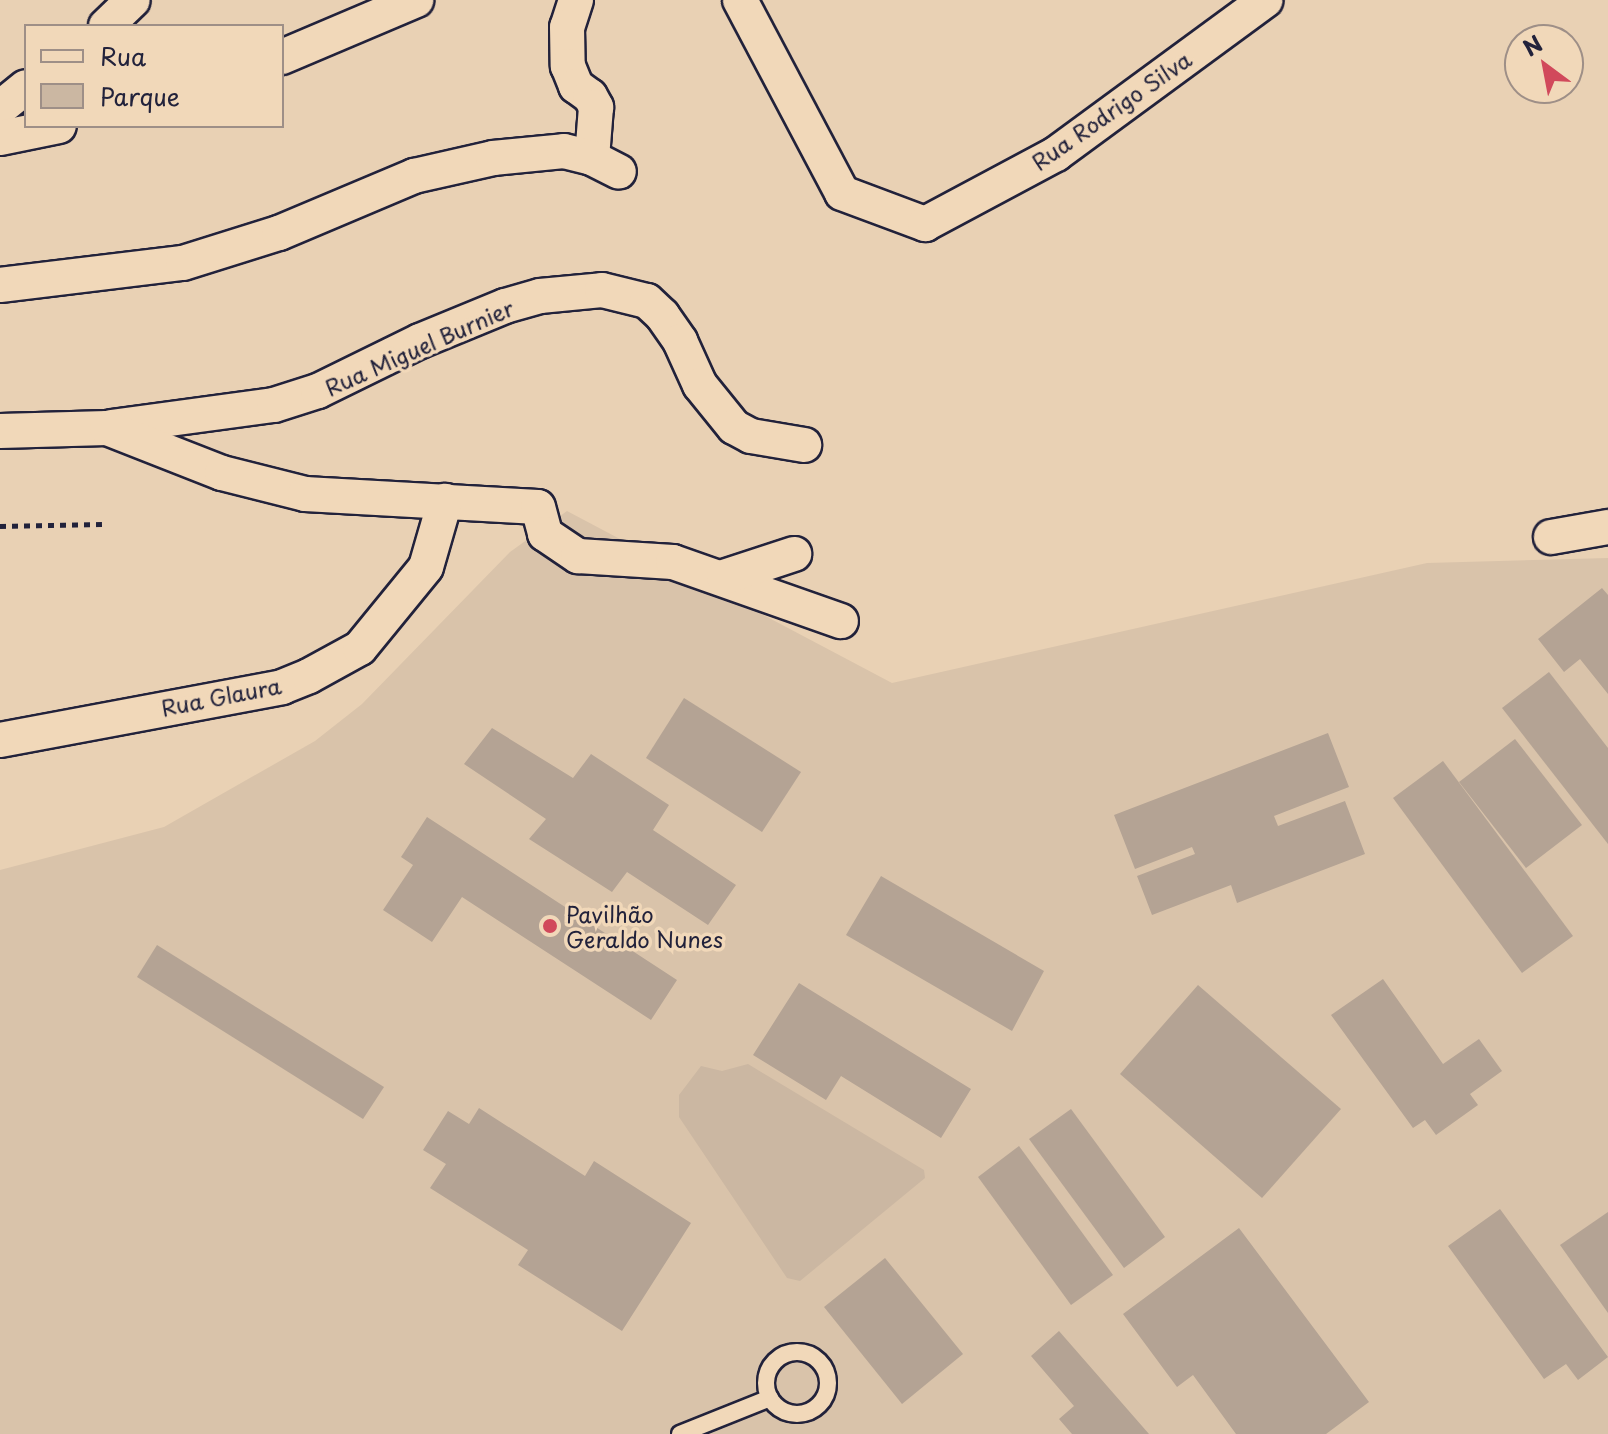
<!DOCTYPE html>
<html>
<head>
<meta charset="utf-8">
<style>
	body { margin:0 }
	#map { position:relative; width:1608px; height:1434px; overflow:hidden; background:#e9d1b4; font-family:"Playpen Sans",sans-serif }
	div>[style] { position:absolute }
	.built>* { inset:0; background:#d9c3aa }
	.green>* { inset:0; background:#cbb7a2 }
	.building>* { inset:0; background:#b4a394 }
	.path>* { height:5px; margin-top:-2.5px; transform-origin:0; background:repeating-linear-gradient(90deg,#22223b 0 6px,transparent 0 12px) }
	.roads { filter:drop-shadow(2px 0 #22223b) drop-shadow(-2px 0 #22223b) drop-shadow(0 2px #22223b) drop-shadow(0 -2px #22223b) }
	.service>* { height:16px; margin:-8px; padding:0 8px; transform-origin:8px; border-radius:8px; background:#f1d8b9 }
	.service>.ring { margin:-8px; padding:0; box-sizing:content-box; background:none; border:16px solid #f1d8b9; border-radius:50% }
	.minor>* { height:34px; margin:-17px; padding:0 17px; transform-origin:17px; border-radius:17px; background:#f1d8b9 }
	.dots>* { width:22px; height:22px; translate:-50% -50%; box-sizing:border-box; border:4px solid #f1d8b9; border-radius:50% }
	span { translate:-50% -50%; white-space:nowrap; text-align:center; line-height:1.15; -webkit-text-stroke:7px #f1d8b9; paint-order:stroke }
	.street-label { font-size:22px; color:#22223b }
	.poi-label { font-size:22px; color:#22223b }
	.left { translate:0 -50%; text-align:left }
	.legend { position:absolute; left:24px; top:24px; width:260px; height:104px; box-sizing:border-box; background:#f1d8b9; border:2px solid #9e8f87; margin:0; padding:10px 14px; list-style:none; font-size:24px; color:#22223b }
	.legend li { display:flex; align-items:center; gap:16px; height:40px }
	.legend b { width:40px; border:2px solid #9e8f87 }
	.north { position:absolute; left:1504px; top:24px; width:80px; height:80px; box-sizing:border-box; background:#f1d8b9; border:2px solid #9e8f87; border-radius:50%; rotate:328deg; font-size:22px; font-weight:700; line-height:32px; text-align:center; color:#22223b }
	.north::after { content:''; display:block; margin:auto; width:28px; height:36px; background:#d1495b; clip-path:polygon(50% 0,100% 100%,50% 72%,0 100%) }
</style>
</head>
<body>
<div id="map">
	<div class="built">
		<div style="clip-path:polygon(567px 511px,892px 683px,1427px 563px,1608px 558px,1608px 1434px,0 1434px,0 870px,164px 827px,315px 741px,362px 704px,510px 552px)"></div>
	</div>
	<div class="green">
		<div style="clip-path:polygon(748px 1064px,924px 1170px,925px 1178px,800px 1281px,787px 1278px,679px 1117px,679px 1095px,701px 1066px,722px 1071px)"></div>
	</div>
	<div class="building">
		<div style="clip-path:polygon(1602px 588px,1608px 595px,1608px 694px,1580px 659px,1564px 672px,1538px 639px)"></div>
		<div style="clip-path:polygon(1549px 672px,1608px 748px,1608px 844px,1502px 708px)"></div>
		<div style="clip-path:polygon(684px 698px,801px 772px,762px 832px,646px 758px)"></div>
		<div style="clip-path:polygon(492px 728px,573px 778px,591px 754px,669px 805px,653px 830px,736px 885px,708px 925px,627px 872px,612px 892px,529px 839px,546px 819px,464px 764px)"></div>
		<div style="clip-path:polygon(1328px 733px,1349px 787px,1274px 816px,1278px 826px,1345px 801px,1365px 854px,1237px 903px,1231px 885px,1152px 915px,1137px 876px,1195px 854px,1192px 847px,1135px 869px,1114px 815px)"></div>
		<div style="clip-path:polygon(1515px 739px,1582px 825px,1526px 868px,1459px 782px)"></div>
		<div style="clip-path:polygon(1443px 761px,1573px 936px,1522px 973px,1393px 798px)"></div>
		<div style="clip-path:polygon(427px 817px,677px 980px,651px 1020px,462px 897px,432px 942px,383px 910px,413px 865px,401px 857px)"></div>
		<div style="clip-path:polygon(881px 876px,1044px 971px,1012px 1031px,846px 935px)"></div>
		<div style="clip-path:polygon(157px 945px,384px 1087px,363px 1119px,137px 977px)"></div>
		<div style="clip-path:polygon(1383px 979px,1443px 1064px,1479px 1039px,1502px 1071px,1470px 1094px,1478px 1105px,1436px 1135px,1425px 1120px,1413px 1128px,1331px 1015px)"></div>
		<div style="clip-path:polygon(799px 983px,971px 1089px,941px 1138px,841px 1076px,826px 1100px,753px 1055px)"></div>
		<div style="clip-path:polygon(1198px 985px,1341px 1109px,1262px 1198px,1120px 1074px)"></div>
		<div style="clip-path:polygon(479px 1108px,585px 1176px,594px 1161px,691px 1223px,622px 1331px,518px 1265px,528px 1250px,430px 1188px,446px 1164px,423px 1150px,448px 1111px,469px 1124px)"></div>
		<div style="clip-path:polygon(1071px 1109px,1165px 1237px,1124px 1268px,1029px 1139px)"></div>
		<div style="clip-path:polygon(1019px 1146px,1113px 1275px,1071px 1305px,978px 1177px)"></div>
		<div style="clip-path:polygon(1500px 1209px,1608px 1357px,1578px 1380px,1566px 1364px,1544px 1379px,1448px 1246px)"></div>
		<div style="clip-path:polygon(1608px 1212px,1608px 1313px,1560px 1245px)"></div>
		<div style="clip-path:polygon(1239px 1228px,1369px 1402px,1326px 1434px,1236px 1434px,1193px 1375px,1177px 1387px,1123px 1314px)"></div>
		<div style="clip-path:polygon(885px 1258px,963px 1354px,902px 1404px,824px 1307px)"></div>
		<div style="clip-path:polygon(1059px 1331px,1149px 1434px,1072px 1434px,1059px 1419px,1074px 1406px,1031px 1356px)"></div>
	</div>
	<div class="path">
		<div style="left:0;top:526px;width:102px;rotate:-1.1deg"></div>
	</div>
	<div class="roads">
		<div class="service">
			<div class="ring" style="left:766px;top:1352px;width:46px;height:46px"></div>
			<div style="left:680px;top:1434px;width:97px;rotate:-21.8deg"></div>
		</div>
		<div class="minor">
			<div style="left:576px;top:0;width:28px;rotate:108deg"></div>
			<div style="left:567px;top:27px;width:39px;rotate:89deg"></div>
			<div style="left:568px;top:66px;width:22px;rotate:68deg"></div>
			<div style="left:576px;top:86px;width:17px;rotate:36deg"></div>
			<div style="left:590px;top:96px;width:13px;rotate:61deg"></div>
			<div style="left:596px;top:107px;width:51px;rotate:94.5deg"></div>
			<div style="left:740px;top:0;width:218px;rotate:62.1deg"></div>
			<div style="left:842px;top:193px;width:89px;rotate:20.5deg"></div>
			<div style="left:925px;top:224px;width:149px;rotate:-28.1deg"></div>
			<div style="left:1056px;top:154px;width:260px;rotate:-36.3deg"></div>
			<div style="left:106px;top:26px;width:37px;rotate:-44deg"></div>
			<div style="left:282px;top:57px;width:146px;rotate:-23deg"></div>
			<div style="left:0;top:108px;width:33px;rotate:-39deg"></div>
			<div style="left:0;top:138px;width:60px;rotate:-11.5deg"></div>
			<div style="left:0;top:285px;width:184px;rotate:-6.9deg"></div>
			<div style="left:183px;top:263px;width:101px;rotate:-17.4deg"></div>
			<div style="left:279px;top:233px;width:147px;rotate:-22.9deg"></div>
			<div style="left:414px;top:176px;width:81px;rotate:-12.8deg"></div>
			<div style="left:493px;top:158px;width:71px;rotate:-5.6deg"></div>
			<div style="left:564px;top:151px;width:29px;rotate:14deg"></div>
			<div style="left:592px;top:158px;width:30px;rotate:27deg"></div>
			<div style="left:111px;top:427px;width:164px;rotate:-7.7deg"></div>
			<div style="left:274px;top:405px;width:46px;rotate:-17.7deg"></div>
			<div style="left:318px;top:391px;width:114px;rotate:-26.1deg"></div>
			<div style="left:420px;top:341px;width:92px;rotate:-22.4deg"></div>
			<div style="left:505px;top:306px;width:36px;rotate:-16deg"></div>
			<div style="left:540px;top:296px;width:62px;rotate:-5.5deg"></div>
			<div style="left:602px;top:290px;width:46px;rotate:13.7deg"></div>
			<div style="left:647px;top:301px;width:21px;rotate:43deg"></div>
			<div style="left:662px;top:315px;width:32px;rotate:55deg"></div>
			<div style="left:680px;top:341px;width:48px;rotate:65.6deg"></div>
			<div style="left:700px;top:385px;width:54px;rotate:51deg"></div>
			<div style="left:734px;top:427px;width:19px;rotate:28deg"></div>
			<div style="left:751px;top:436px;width:54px;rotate:9.6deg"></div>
			<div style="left:0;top:431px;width:107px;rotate:-1.6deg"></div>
			<div style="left:107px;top:428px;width:123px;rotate:21.4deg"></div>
			<div style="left:222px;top:473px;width:86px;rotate:14.2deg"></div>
			<div style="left:305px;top:494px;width:233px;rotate:3.2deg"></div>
			<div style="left:538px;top:507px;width:28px;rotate:75deg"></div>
			<div style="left:545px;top:534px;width:40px;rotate:34deg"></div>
			<div style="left:578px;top:556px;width:95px;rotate:3.6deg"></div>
			<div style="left:673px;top:562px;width:178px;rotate:19.4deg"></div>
			<div style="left:1551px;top:537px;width:58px;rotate:-10deg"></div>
			<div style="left:724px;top:577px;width:74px;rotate:-18.2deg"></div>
			<div style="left:0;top:740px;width:287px;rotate:-10.6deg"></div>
			<div style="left:282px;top:687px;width:29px;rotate:-22deg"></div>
			<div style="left:309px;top:676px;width:58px;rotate:-28.8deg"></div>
			<div style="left:360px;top:648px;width:104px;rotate:-50.8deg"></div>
			<div style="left:426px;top:567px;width:69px;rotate:-73.9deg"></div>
		</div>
	</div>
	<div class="dots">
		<div style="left:550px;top:926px;background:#d1495b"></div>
	</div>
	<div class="street-label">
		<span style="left:1111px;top:110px;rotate:-35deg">Rua Rodrigo Silva</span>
		<span style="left:419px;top:347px;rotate:-24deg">Rua Miguel Burnier</span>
		<span style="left:221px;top:696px;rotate:-11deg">Rua Glaura</span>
	</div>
	<div class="poi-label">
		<span class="left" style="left:566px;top:926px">Pavilhão<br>Geraldo Nunes</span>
	</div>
	<ul class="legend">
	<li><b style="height:10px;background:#f1d8b9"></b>Rua</li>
	<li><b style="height:22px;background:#cbb7a2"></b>Parque</li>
	</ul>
	<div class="north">N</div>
</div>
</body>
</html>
